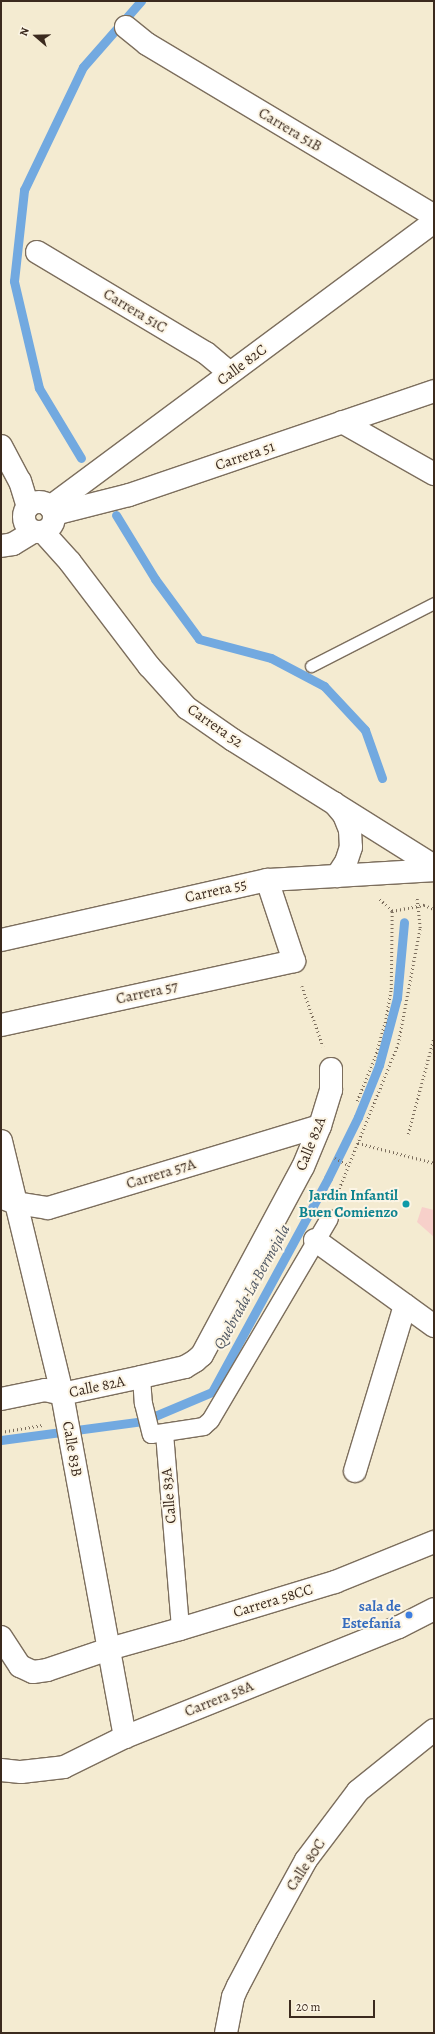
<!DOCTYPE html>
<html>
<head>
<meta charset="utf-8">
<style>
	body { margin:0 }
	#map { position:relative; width:435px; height:2034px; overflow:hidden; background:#f4ebd1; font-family:Alegreya,serif }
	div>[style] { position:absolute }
	.built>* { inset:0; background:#f7d0ca }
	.stream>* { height:9px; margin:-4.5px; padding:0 4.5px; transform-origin:4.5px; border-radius:4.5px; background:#72a9e0 }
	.path>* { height:2.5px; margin-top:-1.25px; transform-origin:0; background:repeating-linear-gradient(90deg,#7c6e5d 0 1px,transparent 0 4px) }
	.roads { filter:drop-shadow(1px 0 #7c6e5d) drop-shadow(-1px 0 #7c6e5d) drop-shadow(0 1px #7c6e5d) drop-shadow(0 -1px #7c6e5d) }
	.service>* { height:11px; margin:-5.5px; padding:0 5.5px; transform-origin:5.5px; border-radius:5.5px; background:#fff }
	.pedestrian>* { height:17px; margin:-8.5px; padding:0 8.5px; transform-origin:8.5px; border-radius:8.5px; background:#fff }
	.minor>* { height:22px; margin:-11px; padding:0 11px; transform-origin:11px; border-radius:11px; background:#fff }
	.tertiary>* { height:22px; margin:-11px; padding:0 11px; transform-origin:11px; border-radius:11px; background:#fff }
	.tertiary>.ring { margin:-11px; padding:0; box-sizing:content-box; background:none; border:22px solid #fff; border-radius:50% }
	.secondary>* { height:22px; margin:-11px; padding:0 11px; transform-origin:11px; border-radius:11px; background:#fff }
	.dots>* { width:11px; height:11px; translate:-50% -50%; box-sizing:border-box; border:2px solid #fcf5e5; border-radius:50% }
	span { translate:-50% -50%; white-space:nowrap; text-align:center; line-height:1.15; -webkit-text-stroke:4px #fcf5e5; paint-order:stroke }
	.street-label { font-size:15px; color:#3b2a1e }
	.culture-label { font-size:15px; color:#0d838f; font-weight:700 }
	.right { translate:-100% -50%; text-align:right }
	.shop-label { font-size:15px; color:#366cbe; font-weight:700 }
	.water-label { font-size:16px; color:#4e5662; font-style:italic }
	.frame { position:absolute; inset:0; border:2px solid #3b2a1e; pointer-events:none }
	.north { position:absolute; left:16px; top:16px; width:40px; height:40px; -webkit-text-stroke:3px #fcf5e5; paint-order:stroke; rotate:290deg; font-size:11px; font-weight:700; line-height:16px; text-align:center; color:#3b2a1e }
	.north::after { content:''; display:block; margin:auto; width:14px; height:18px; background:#3b2a1e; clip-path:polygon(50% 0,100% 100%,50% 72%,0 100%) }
	.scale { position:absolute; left:289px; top:2000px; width:86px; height:18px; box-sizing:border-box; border:2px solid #3b2a1e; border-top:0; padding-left:5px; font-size:12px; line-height:14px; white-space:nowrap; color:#3b2a1e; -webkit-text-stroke:3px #fcf5e5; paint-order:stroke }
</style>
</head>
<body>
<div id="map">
	<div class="built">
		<div style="clip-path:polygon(422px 1207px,434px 1210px,434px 1237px,417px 1222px)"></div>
	</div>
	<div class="stream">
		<div style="left:81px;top:458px;width:82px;rotate:-121deg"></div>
		<div style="left:39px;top:388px;width:110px;rotate:-103.2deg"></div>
		<div style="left:14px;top:281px;width:92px;rotate:-83.7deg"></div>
		<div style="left:24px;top:190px;width:136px;rotate:-64.4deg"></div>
		<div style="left:83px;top:67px;width:88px;rotate:-48.7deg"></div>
		<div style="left:116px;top:515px;width:75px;rotate:58.6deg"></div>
		<div style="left:155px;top:579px;width:74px;rotate:53.7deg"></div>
		<div style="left:199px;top:639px;width:74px;rotate:14.8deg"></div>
		<div style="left:271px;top:658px;width:60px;rotate:27.8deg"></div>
		<div style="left:324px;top:686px;width:60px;rotate:47deg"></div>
		<div style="left:365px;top:730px;width:51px;rotate:70.5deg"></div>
		<div style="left:1px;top:1440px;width:143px;rotate:-7.6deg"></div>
		<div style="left:143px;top:1421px;width:75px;rotate:-22.8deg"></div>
		<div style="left:212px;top:1392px;width:243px;rotate:-61.5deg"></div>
		<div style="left:328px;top:1178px;width:68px;rotate:-63.8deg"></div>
		<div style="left:358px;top:1117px;width:56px;rotate:-68deg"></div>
		<div style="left:379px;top:1065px;width:69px;rotate:-75deg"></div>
		<div style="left:397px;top:998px;width:76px;rotate:-84.7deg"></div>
	</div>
	<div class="path">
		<div style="left:392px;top:911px;width:33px;rotate:-11deg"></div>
		<div style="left:424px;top:905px;width:11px;rotate:22deg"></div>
		<div style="left:302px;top:986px;width:64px;rotate:70.7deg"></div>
		<div style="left:357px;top:1101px;width:48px;rotate:-67.8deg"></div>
		<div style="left:375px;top:1057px;width:35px;rotate:-74deg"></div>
		<div style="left:385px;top:1023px;width:35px;rotate:-80deg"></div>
		<div style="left:391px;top:989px;width:78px;rotate:-89.3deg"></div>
		<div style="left:392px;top:911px;width:18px;rotate:-137deg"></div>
		<div style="left:408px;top:1134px;width:100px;rotate:-75deg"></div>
		<div style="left:358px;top:1143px;width:79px;rotate:14.7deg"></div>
		<div style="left:335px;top:1158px;width:15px;rotate:28deg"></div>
		<div style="left:336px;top:1196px;width:164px;rotate:-67.8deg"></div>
		<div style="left:398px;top:1044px;width:118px;rotate:-79.3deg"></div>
		<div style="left:420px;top:928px;width:31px;rotate:-96deg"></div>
		<div style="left:1px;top:1432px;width:42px;rotate:-9.7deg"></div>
	</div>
	<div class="roads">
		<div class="service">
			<div style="left:311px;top:666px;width:138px;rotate:-27.1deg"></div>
		</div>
		<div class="pedestrian">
			<div style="left:141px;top:1377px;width:26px;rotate:86deg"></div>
			<div style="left:143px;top:1403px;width:32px;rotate:76deg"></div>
			<div style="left:151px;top:1434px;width:53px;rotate:-8.7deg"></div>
			<div style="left:203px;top:1426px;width:9px;rotate:-41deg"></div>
			<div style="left:210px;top:1420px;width:234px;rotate:-59.5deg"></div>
			<div style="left:164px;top:1433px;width:197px;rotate:85.3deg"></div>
		</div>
		<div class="minor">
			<div style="left:126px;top:27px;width:27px;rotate:39deg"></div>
			<div style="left:147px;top:44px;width:335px;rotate:30.9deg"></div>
			<div style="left:37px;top:252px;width:197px;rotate:30.9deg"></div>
			<div style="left:206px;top:353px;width:31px;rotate:40deg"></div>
			<div style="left:342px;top:422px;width:106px;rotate:29.5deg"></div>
			<div style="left:50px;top:507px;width:478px;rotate:-36.6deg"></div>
			<div style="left:1px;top:1025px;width:300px;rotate:-12.3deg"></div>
			<div style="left:294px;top:961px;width:85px;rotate:-108.4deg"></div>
			<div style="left:1px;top:1141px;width:260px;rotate:76.4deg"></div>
			<div style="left:62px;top:1394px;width:349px;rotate:79.6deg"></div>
			<div style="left:5px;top:1199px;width:12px;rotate:20deg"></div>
			<div style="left:16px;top:1203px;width:32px;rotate:9deg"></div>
			<div style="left:48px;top:1208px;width:284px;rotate:-16.8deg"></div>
			<div style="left:315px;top:1240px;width:147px;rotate:35.9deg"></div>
			<div style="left:1px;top:1399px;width:45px;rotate:-11.6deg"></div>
			<div style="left:45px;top:1390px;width:17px;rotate:13deg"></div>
			<div style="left:62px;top:1394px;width:81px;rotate:-12.1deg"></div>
			<div style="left:141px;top:1377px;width:45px;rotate:-12.8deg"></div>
			<div style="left:185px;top:1367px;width:12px;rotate:-31deg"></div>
			<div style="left:195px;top:1361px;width:9px;rotate:-41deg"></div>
			<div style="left:202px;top:1355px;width:213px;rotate:-61.8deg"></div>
			<div style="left:303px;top:1167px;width:44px;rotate:-67.5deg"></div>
			<div style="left:320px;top:1126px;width:38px;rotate:-73deg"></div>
			<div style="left:331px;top:1090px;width:21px;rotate:-90deg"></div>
			<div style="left:355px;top:1471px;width:173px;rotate:-73.2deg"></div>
			<div style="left:1px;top:1637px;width:35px;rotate:57deg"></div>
			<div style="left:20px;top:1666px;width:14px;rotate:25deg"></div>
			<div style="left:33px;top:1672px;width:14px;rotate:-8deg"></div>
			<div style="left:47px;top:1670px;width:65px;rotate:-18.7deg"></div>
			<div style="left:109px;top:1649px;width:74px;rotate:-15.7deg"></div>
			<div style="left:180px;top:1629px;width:162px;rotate:-16.9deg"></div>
			<div style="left:335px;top:1582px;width:107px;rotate:-22deg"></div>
			<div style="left:1px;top:1770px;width:20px;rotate:6deg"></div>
			<div style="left:21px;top:1772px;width:43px;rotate:-6.6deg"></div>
			<div style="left:64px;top:1767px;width:68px;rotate:-26.2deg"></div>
			<div style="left:125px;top:1737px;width:295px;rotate:-21.9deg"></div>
			<div style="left:399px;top:1627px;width:39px;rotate:-27deg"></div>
			<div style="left:226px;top:2033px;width:37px;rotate:-79deg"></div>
			<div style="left:233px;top:1997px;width:12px;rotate:-66deg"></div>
			<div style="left:238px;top:1986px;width:62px;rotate:-62.2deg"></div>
			<div style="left:267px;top:1931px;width:81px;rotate:-61.2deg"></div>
			<div style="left:306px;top:1860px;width:86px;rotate:-53deg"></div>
			<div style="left:358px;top:1791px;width:97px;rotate:-38.8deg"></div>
		</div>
		<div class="tertiary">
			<div style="left:1px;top:446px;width:40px;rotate:62deg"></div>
			<div style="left:20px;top:481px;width:27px;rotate:73deg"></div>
			<div class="ring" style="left:24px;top:502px;width:8px;height:8px"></div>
			<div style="left:54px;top:514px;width:77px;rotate:-14.2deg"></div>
			<div style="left:129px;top:495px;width:322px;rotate:-18.8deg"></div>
			<div style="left:43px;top:532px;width:40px;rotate:48deg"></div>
			<div style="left:70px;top:562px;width:131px;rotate:52.8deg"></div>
			<div style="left:149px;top:666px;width:57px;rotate:47.9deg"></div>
			<div style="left:187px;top:708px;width:56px;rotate:34.8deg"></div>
			<div style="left:233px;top:740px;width:237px;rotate:32.1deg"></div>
			<div style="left:1px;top:546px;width:12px;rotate:-9deg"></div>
			<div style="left:13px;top:544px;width:23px;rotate:-31deg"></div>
		</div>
		<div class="secondary">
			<div style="left:334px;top:803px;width:16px;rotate:50deg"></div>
			<div style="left:344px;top:815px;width:16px;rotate:68deg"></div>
			<div style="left:350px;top:830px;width:17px;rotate:87deg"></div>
			<div style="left:351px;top:847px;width:16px;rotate:108deg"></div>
			<div style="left:346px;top:862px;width:17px;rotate:123deg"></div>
			<div style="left:1px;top:940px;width:273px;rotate:-12.7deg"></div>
			<div style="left:267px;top:880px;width:167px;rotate:-3.4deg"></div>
		</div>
	</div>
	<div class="dots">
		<div style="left:406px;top:1204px;background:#0f9aa8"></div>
		<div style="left:409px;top:1615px;background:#3f7fe0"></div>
	</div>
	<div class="street-label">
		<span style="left:290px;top:130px;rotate:31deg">Carrera 51B</span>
		<span style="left:135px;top:311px;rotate:31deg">Carrera 51C</span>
		<span style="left:242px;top:365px;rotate:-37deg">Calle 82C</span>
		<span style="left:245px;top:456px;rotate:-19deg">Carrera 51</span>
		<span style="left:215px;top:726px;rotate:35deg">Carrera 52</span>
		<span style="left:216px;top:891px;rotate:-13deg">Carrera 55</span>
		<span style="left:147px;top:993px;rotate:-12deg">Carrera 57</span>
		<span style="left:311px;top:1144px;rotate:-68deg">Calle 82A</span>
		<span style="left:161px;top:1174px;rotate:-17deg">Carrera 57A</span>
		<span style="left:97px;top:1387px;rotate:-12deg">Calle 82A</span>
		<span style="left:72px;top:1449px;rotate:80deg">Calle 83B</span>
		<span style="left:169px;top:1496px;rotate:-95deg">Calle 83A</span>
		<span style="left:273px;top:1601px;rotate:-17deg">Carrera 58CC</span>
		<span style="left:219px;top:1699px;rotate:-22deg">Carrera 58A</span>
		<span style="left:306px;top:1865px;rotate:-57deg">Calle 80C</span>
	</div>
	<div class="culture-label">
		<span class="right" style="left:398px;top:1204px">Jardin Infantil<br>Buen Comienzo</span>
	</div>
	<div class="shop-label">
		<span class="right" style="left:401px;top:1615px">sala de<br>Estefanía</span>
	</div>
	<div class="water-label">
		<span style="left:252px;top:1287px;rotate:-61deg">Quebrada La Bermejala</span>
	</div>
	<div class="frame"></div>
	<div class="north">N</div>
	<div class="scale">20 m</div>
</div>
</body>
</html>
